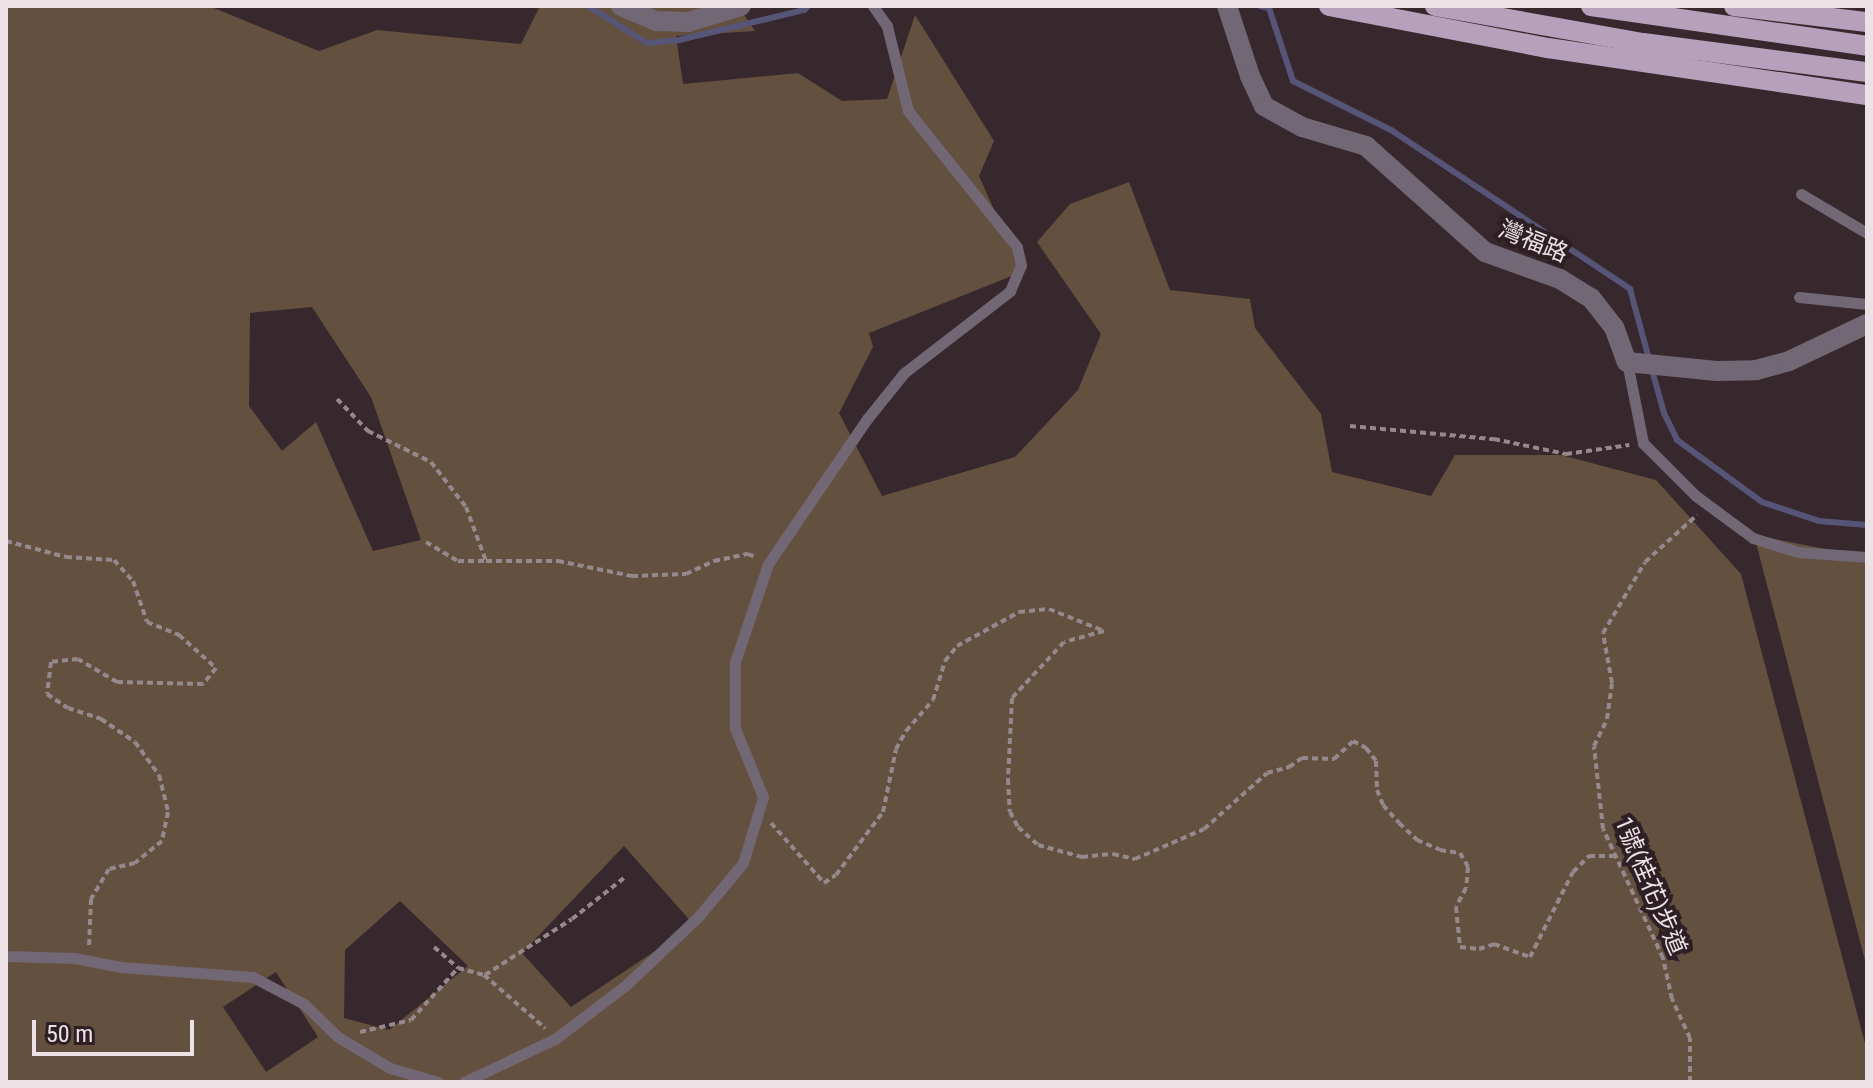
<!DOCTYPE html>
<html>
<head>
<meta charset="utf-8">
<style>
	body { margin:0 }
	#map { position:relative; width:1873px; height:1088px; overflow:hidden; background:#37282d; font-family:"Roboto Condensed","Noto Sans TC",sans-serif }
	div>[style] { position:absolute }
	.green>* { inset:0; background:#63503f }
	.stream>* { height:6px; margin:-3px; padding:0 3px; transform-origin:3px; border-radius:3px; background:#575577 }
	.path>* { height:4px; margin-top:-2px; transform-origin:0; background:repeating-linear-gradient(90deg,#96898d 0 6px,transparent 0 10px) }
	.service>* { height:11px; margin:-5.5px; padding:0 5.5px; transform-origin:5.5px; border-radius:5.5px; background:#726774 }
	.tertiary>* { height:20px; margin:-10px; padding:0 10px; transform-origin:10px; border-radius:10px; background:#726774 }
	.primary>* { height:20px; margin:-10px; padding:0 10px; transform-origin:10px; border-radius:10px; background:#b7a0bb }
	span { translate:-50% -50%; white-space:nowrap; text-align:center; line-height:1.15; -webkit-text-stroke:8px #2d1f24; paint-order:stroke }
	.street-label { font-size:24px; color:#ece2e5 }
	.frame { position:absolute; inset:0; border:8px solid #ece2e5; pointer-events:none }
	.scale { position:absolute; left:32px; top:1020px; width:162px; height:36px; box-sizing:border-box; border:4px solid #ece2e5; border-top:0; padding-left:10px; font-size:24px; line-height:28px; white-space:nowrap; color:#ece2e5; -webkit-text-stroke:6px #2d1f24; paint-order:stroke }
</style>
</head>
<body>
<div id="map">
	<div class="green">
		<div style="clip-path:polygon(evenodd,6px 6px,209px 6px,319px 51px,377px 30px,521px 44px,540px 6px,738px 6px,755px 31px,676px 36px,683px 84px,798px 73px,842px 101px,887px 99px,915px 15px,994px 141px,979px 176px,1022px 272px,869px 333px,873px 347px,839px 413px,882px 496px,1015px 457px,1078px 390px,1101px 334px,1037px 242px,1070px 204px,1129px 182px,1170px 290px,1250px 299px,1255px 328px,1321px 414px,1332px 472px,1431px 496px,1455px 455px,1561px 455px,1656px 480px,1741px 574px,1867px 1051px,1867px 1082px,6px 1082px,6px 6px,312px 307px,371px 397px,421px 540px,373px 551px,316px 422px,282px 451px,249px 406px,250px 313px,312px 307px,6px 6px,624px 846px,694px 925px,571px 1007px,522px 953px,624px 846px,6px 6px,400px 901px,468px 966px,389px 1030px,344px 1018px,345px 950px,400px 901px,6px 6px,276px 972px,318px 1037px,266px 1072px,223px 1007px,276px 972px)"></div>
		<div style="clip-path:polygon(1754px 535px,1867px 557px,1867px 968px)"></div>
	</div>
	<div class="stream">
		<div style="left:588px;top:6px;width:70px;rotate:32.1deg"></div>
		<div style="left:647px;top:43px;width:32px;rotate:-5deg"></div>
		<div style="left:679px;top:40px;width:129px;rotate:-13.5deg"></div>
		<div style="left:804px;top:10px;width:6px;rotate:-45deg"></div>
		<div style="left:1260px;top:6px;width:9px;rotate:13deg"></div>
		<div style="left:1269px;top:8px;width:77px;rotate:71.8deg"></div>
		<div style="left:1293px;top:81px;width:110px;rotate:26.6deg"></div>
		<div style="left:1391px;top:130px;width:287px;rotate:33.6deg"></div>
		<div style="left:1630px;top:289px;width:73px;rotate:74.8deg"></div>
		<div style="left:1652px;top:370px;width:45px;rotate:74.4deg"></div>
		<div style="left:1664px;top:413px;width:30px;rotate:64deg"></div>
		<div style="left:1677px;top:440px;width:105px;rotate:36.1deg"></div>
		<div style="left:1762px;top:502px;width:60px;rotate:18.4deg"></div>
		<div style="left:1819px;top:521px;width:48px;rotate:4.8deg"></div>
	</div>
	<div class="path">
		<div style="left:337px;top:399px;width:45px;rotate:45.9deg"></div>
		<div style="left:368px;top:431px;width:70px;rotate:26.2deg"></div>
		<div style="left:431px;top:462px;width:57px;rotate:52.1deg"></div>
		<div style="left:466px;top:507px;width:58px;rotate:69.7deg"></div>
		<div style="left:486px;top:561px;width:72px"></div>
		<div style="left:558px;top:561px;width:76px;rotate:11.5deg"></div>
		<div style="left:632px;top:576px;width:54px;rotate:-2.1deg"></div>
		<div style="left:686px;top:574px;width:31px;rotate:-25deg"></div>
		<div style="left:714px;top:561px;width:35px;rotate:-12deg"></div>
		<div style="left:748px;top:554px;width:8px;rotate:23deg"></div>
		<div style="left:1350px;top:426px;width:145px;rotate:5.2deg"></div>
		<div style="left:1494px;top:439px;width:74px;rotate:11.8deg"></div>
		<div style="left:1566px;top:454px;width:64px;rotate:-8.1deg"></div>
		<div style="left:6px;top:541px;width:62px;rotate:14.9deg"></div>
		<div style="left:66px;top:557px;width:48px;rotate:3.6deg"></div>
		<div style="left:114px;top:560px;width:28px;rotate:48deg"></div>
		<div style="left:133px;top:581px;width:43px;rotate:71.1deg"></div>
		<div style="left:147px;top:622px;width:35px;rotate:22deg"></div>
		<div style="left:179px;top:635px;width:50px;rotate:41.7deg"></div>
		<div style="left:216px;top:668px;width:21px;rotate:129deg"></div>
		<div style="left:203px;top:684px;width:86px;rotate:-178.7deg"></div>
		<div style="left:117px;top:682px;width:45px;rotate:-149.5deg"></div>
		<div style="left:78px;top:659px;width:27px;rotate:174deg"></div>
		<div style="left:51px;top:662px;width:32px;rotate:97deg"></div>
		<div style="left:47px;top:694px;width:25px;rotate:34deg"></div>
		<div style="left:68px;top:708px;width:35px;rotate:18deg"></div>
		<div style="left:101px;top:719px;width:41px;rotate:34.1deg"></div>
		<div style="left:135px;top:742px;width:41px;rotate:54deg"></div>
		<div style="left:159px;top:775px;width:38px;rotate:76deg"></div>
		<div style="left:168px;top:812px;width:30px;rotate:102deg"></div>
		<div style="left:162px;top:841px;width:35px;rotate:141deg"></div>
		<div style="left:135px;top:863px;width:27px;rotate:167deg"></div>
		<div style="left:109px;top:869px;width:35px;rotate:121deg"></div>
		<div style="left:91px;top:899px;width:47px;rotate:92.4deg"></div>
		<div style="left:426px;top:542px;width:37px;rotate:31deg"></div>
		<div style="left:458px;top:561px;width:28px"></div>
		<div style="left:771px;top:823px;width:80px;rotate:48.5deg"></div>
		<div style="left:824px;top:883px;width:14px;rotate:-34deg"></div>
		<div style="left:836px;top:875px;width:79px;rotate:-53.3deg"></div>
		<div style="left:883px;top:812px;width:64px;rotate:-78.3deg"></div>
		<div style="left:896px;top:749px;width:21px;rotate:-61deg"></div>
		<div style="left:906px;top:731px;width:41px;rotate:-48.9deg"></div>
		<div style="left:933px;top:700px;width:41px;rotate:-72.9deg"></div>
		<div style="left:945px;top:661px;width:19px;rotate:-51deg"></div>
		<div style="left:957px;top:646px;width:71px;rotate:-28.7deg"></div>
		<div style="left:1019px;top:612px;width:30px;rotate:-6deg"></div>
		<div style="left:1049px;top:609px;width:59px;rotate:21.8deg"></div>
		<div style="left:1104px;top:631px;width:41px;rotate:164.6deg"></div>
		<div style="left:1064px;top:642px;width:76px;rotate:132.9deg"></div>
		<div style="left:1012px;top:698px;width:81px;rotate:92.8deg"></div>
		<div style="left:1008px;top:779px;width:33px;rotate:87deg"></div>
		<div style="left:1010px;top:812px;width:17px;rotate:62deg"></div>
		<div style="left:1018px;top:827px;width:27px;rotate:42deg"></div>
		<div style="left:1038px;top:845px;width:46px;rotate:15.3deg"></div>
		<div style="left:1082px;top:857px;width:31px;rotate:-6deg"></div>
		<div style="left:1113px;top:854px;width:23px;rotate:13deg"></div>
		<div style="left:1135px;top:859px;width:75px;rotate:-23.5deg"></div>
		<div style="left:1204px;top:829px;width:84px;rotate:-41.6deg"></div>
		<div style="left:1267px;top:773px;width:23px;rotate:-15deg"></div>
		<div style="left:1289px;top:767px;width:16px;rotate:-35deg"></div>
		<div style="left:1302px;top:758px;width:32px;rotate:2deg"></div>
		<div style="left:1334px;top:759px;width:26px;rotate:-43deg"></div>
		<div style="left:1353px;top:741px;width:15px;rotate:28deg"></div>
		<div style="left:1366px;top:748px;width:16px;rotate:52deg"></div>
		<div style="left:1376px;top:761px;width:29px;rotate:88deg"></div>
		<div style="left:1377px;top:790px;width:16px;rotate:68deg"></div>
		<div style="left:1383px;top:805px;width:24px;rotate:48deg"></div>
		<div style="left:1399px;top:823px;width:25px;rotate:43deg"></div>
		<div style="left:1417px;top:840px;width:25px;rotate:23deg"></div>
		<div style="left:1440px;top:850px;width:20px;rotate:9deg"></div>
		<div style="left:1460px;top:853px;width:16px;rotate:60deg"></div>
		<div style="left:1468px;top:867px;width:21px;rotate:95deg"></div>
		<div style="left:1466px;top:888px;width:21px;rotate:118deg"></div>
		<div style="left:1456px;top:907px;width:40px;rotate:84.3deg"></div>
		<div style="left:1460px;top:947px;width:19px;rotate:6deg"></div>
		<div style="left:1479px;top:949px;width:16px;rotate:-18deg"></div>
		<div style="left:1494px;top:944px;width:38px;rotate:20deg"></div>
		<div style="left:1530px;top:957px;width:95px;rotate:-63.2deg"></div>
		<div style="left:1573px;top:872px;width:23px;rotate:-45deg"></div>
		<div style="left:1589px;top:856px;width:25px"></div>
		<div style="left:434px;top:947px;width:32px;rotate:41deg"></div>
		<div style="left:485px;top:975px;width:103px;rotate:-32.8deg"></div>
		<div style="left:572px;top:919px;width:66px;rotate:-38.3deg"></div>
		<div style="left:360px;top:1032px;width:52px;rotate:-13.2deg"></div>
		<div style="left:411px;top:1020px;width:70px;rotate:-47.9deg"></div>
		<div style="left:458px;top:968px;width:27px;rotate:15deg"></div>
		<div style="left:484px;top:975px;width:81px;rotate:41deg"></div>
		<div style="left:1690px;top:1082px;width:44px;rotate:-90deg"></div>
		<div style="left:1690px;top:1038px;width:43px;rotate:-114.8deg"></div>
		<div style="left:1672px;top:999px;width:42px;rotate:-102.4deg"></div>
		<div style="left:1663px;top:958px;width:142px;rotate:-114.9deg"></div>
		<div style="left:1603px;top:829px;width:83px;rotate:-96.2deg"></div>
		<div style="left:1594px;top:746px;width:30px;rotate:-64deg"></div>
		<div style="left:1607px;top:719px;width:36px;rotate:-82deg"></div>
		<div style="left:1612px;top:683px;width:51px;rotate:-100.2deg"></div>
		<div style="left:1603px;top:633px;width:82px;rotate:-59.4deg"></div>
		<div style="left:1645px;top:562px;width:70px;rotate:-42.1deg"></div>
	</div>
	<div class="service">
		<div style="left:1801px;top:194px;width:77px;rotate:30.6deg"></div>
		<div style="left:1799px;top:297px;width:68px;rotate:5.9deg"></div>
		<div style="left:1627px;top:362px;width:83px;rotate:78.8deg"></div>
		<div style="left:1643px;top:443px;width:75px;rotate:45deg"></div>
		<div style="left:1696px;top:496px;width:71px;rotate:36.4deg"></div>
		<div style="left:1753px;top:538px;width:47px;rotate:17.3deg"></div>
		<div style="left:1798px;top:552px;width:69px;rotate:4.1deg"></div>
		<div style="left:6px;top:956px;width:68px;rotate:1.7deg"></div>
		<div style="left:74px;top:958px;width:48px;rotate:10.8deg"></div>
		<div style="left:121px;top:967px;width:132px;rotate:4.3deg"></div>
		<div style="left:253px;top:977px;width:58px;rotate:27.9deg"></div>
		<div style="left:304px;top:1004px;width:47px;rotate:44.1deg"></div>
		<div style="left:338px;top:1037px;width:61px;rotate:30.8deg"></div>
		<div style="left:390px;top:1068px;width:50px;rotate:16.3deg"></div>
		<div style="left:464px;top:1082px;width:101px;rotate:-25.3deg"></div>
		<div style="left:555px;top:1039px;width:89px;rotate:-37.3deg"></div>
		<div style="left:626px;top:985px;width:99px;rotate:-43.4deg"></div>
		<div style="left:698px;top:917px;width:70px;rotate:-50.2deg"></div>
		<div style="left:743px;top:863px;width:69px;rotate:-73.1deg"></div>
		<div style="left:763px;top:797px;width:74px;rotate:-112.1deg"></div>
		<div style="left:735px;top:728px;width:66px;rotate:-90deg"></div>
		<div style="left:735px;top:662px;width:103px;rotate:-71.4deg"></div>
		<div style="left:768px;top:564px;width:176px;rotate:-55.7deg"></div>
		<div style="left:867px;top:419px;width:59px;rotate:-51.2deg"></div>
		<div style="left:904px;top:373px;width:134px;rotate:-37.7deg"></div>
		<div style="left:1010px;top:291px;width:28px;rotate:-67deg"></div>
		<div style="left:1021px;top:265px;width:18px;rotate:-103deg"></div>
		<div style="left:1017px;top:247px;width:174px;rotate:-128.7deg"></div>
		<div style="left:908px;top:111px;width:88px;rotate:-103.9deg"></div>
		<div style="left:887px;top:26px;width:24px;rotate:-125deg"></div>
	</div>
	<div class="tertiary">
		<div style="left:621px;top:6px;width:38px;rotate:23deg"></div>
		<div style="left:656px;top:21px;width:32px;rotate:2deg"></div>
		<div style="left:688px;top:22px;width:55px;rotate:-16.8deg"></div>
		<div style="left:1227px;top:6px;width:74px;rotate:71.8deg"></div>
		<div style="left:1250px;top:76px;width:33px;rotate:65deg"></div>
		<div style="left:1264px;top:106px;width:43px;rotate:28.9deg"></div>
		<div style="left:1302px;top:127px;width:67px;rotate:16.5deg"></div>
		<div style="left:1366px;top:146px;width:159px;rotate:41.7deg"></div>
		<div style="left:1485px;top:252px;width:80px;rotate:19.8deg"></div>
		<div style="left:1560px;top:279px;width:36px;rotate:32deg"></div>
		<div style="left:1591px;top:298px;width:37px;rotate:52deg"></div>
		<div style="left:1614px;top:327px;width:37px;rotate:70deg"></div>
		<div style="left:1627px;top:362px;width:90px;rotate:5.7deg"></div>
		<div style="left:1717px;top:371px;width:39px;rotate:-1deg"></div>
		<div style="left:1756px;top:370px;width:34px;rotate:-15deg"></div>
		<div style="left:1789px;top:361px;width:86px;rotate:-25.4deg"></div>
	</div>
	<div class="primary">
		<div style="left:1329px;top:6px;width:223px;rotate:10.9deg"></div>
		<div style="left:1548px;top:48px;width:322px;rotate:8.4deg"></div>
		<div style="left:1435px;top:6px;width:211px;rotate:10.1deg"></div>
		<div style="left:1643px;top:43px;width:226px;rotate:7.4deg"></div>
		<div style="left:1591px;top:6px;width:279px;rotate:8.2deg"></div>
		<div style="left:1734px;top:6px;width:134px;rotate:6.9deg"></div>
	</div>
	<div class="street-label">
		<span style="left:1533px;top:242px;rotate:22deg">灣福路</span>
		<span style="left:1650px;top:886px;rotate:67deg">1號(桂花)步道</span>
	</div>
	<div class="frame"></div>
	<div class="scale">50 m</div>
</div>
</body>
</html>
